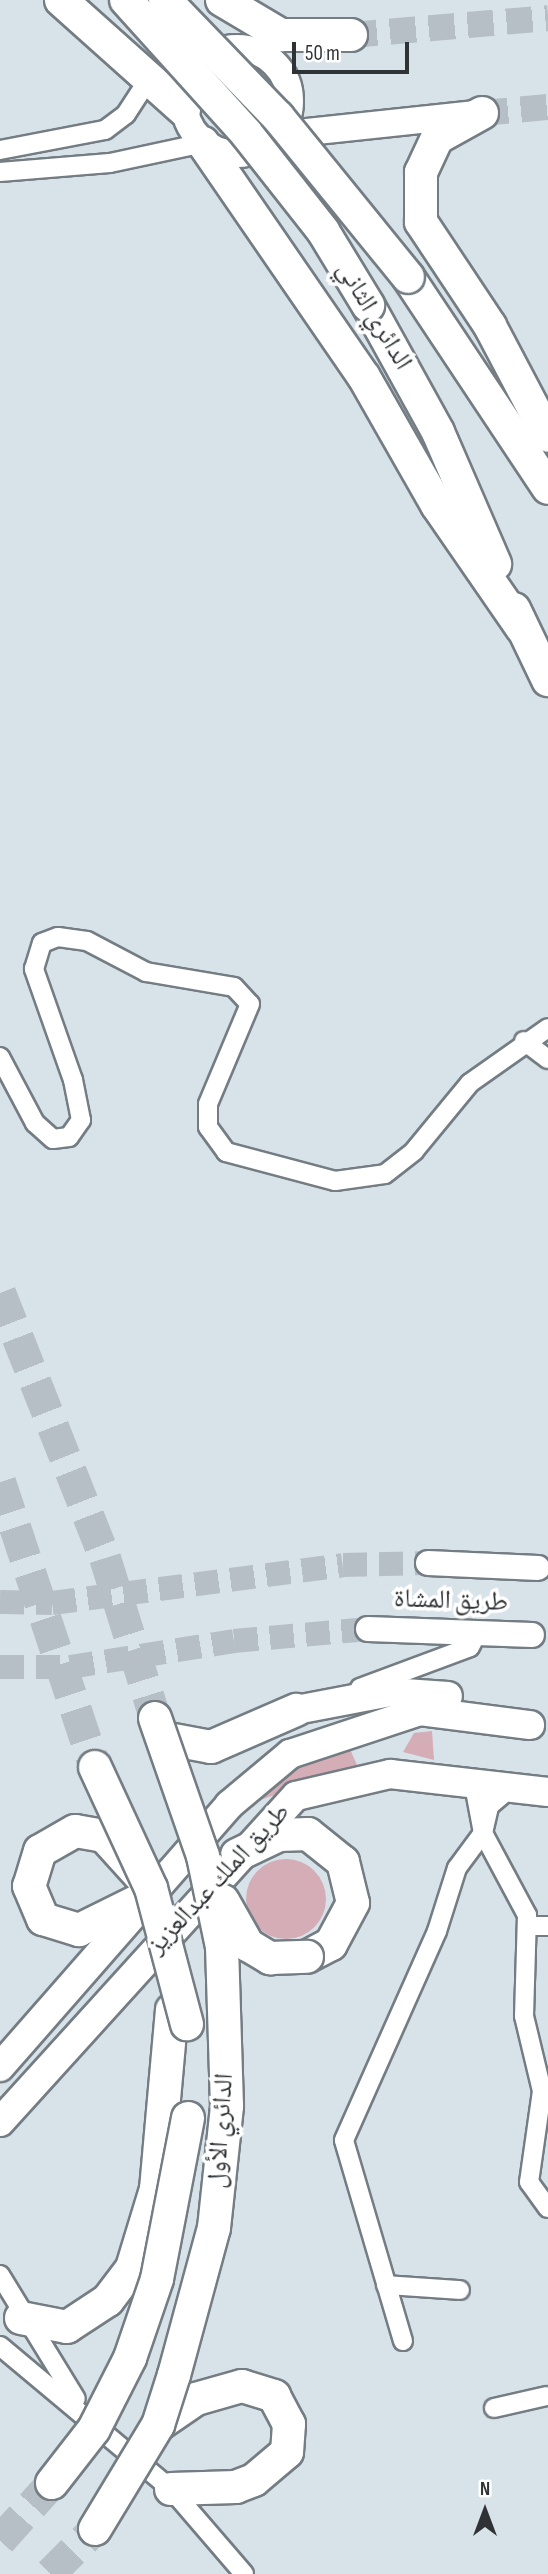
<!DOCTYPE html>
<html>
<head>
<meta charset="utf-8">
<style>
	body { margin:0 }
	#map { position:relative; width:548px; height:2574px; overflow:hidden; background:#d8e2e9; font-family:"Sofia Sans Condensed","Noto Naskh Arabic",sans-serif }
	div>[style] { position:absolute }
	.green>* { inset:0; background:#d4adb6 }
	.round { border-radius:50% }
	.secondary-tunnel>* { height:24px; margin-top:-12px; transform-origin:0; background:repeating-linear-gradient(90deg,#b6bfc5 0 24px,transparent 0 36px) }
	.primary-tunnel>* { height:26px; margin-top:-13px; transform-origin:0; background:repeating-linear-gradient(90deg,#b6bfc5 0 26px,transparent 0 39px) }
	.motorway-tunnel>* { height:32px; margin-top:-16px; transform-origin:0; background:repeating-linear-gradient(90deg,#b6bfc5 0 32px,transparent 0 48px) }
	.roads { filter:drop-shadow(2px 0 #747d83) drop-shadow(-2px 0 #747d83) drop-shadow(0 2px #747d83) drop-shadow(0 -2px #747d83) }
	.minor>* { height:18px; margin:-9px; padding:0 9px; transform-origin:9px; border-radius:9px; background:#fff }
	.secondary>* { height:24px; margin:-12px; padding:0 12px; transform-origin:12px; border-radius:12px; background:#fff }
	.primary>* { height:26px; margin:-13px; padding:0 13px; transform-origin:13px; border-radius:13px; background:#fff }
	.primary>.ring { margin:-13px; padding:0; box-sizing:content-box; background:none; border:26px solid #fff; border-radius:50% }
	.trunk>* { height:28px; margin:-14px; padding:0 14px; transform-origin:14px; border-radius:14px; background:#fff }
	.motorway>* { height:32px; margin:-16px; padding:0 16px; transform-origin:16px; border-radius:16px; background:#fff }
	.bridges { filter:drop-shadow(2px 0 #747d83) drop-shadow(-2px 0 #747d83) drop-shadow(0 2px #747d83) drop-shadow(0 -2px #747d83) }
	.motorway-bridge>* { height:32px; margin:-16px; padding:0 16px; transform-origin:16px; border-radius:16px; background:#fff }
	span { translate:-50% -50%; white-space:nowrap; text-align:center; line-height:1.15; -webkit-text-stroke:7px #fff; paint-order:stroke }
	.street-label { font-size:26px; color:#303336 }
	.north { position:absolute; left:450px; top:2476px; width:70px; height:70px; -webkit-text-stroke:5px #fff; paint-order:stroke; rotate:0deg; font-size:19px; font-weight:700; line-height:28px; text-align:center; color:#303336 }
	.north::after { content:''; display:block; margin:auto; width:24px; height:32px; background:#303336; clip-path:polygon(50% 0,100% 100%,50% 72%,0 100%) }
	.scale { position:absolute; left:292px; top:42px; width:117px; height:32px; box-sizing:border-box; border:4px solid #303336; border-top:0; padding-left:9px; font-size:21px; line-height:24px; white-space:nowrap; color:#303336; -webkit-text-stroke:5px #fff; paint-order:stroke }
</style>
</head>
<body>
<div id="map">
	<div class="green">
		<div style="clip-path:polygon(432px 1731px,434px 1760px,403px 1752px,414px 1733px)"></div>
		<div style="clip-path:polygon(349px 1747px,357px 1765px,255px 1802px,301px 1766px)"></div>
		<div class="round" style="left:246px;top:1859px;width:80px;height:80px"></div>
	</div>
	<div class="secondary-tunnel">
		<div style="left:0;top:1602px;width:52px;rotate:1.1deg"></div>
		<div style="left:52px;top:1603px;width:293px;rotate:-7.4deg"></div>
		<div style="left:343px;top:1565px;width:85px;rotate:-1.3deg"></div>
		<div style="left:0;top:1667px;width:70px"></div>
		<div style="left:70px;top:1667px;width:166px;rotate:-9deg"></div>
		<div style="left:234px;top:1641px;width:135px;rotate:-5.1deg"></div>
	</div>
	<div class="primary-tunnel">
		<div style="left:351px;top:35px;width:198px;rotate:-4.9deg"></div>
		<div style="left:482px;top:113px;width:66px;rotate:-5.2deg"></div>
	</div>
	<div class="motorway-tunnel">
		<div style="left:0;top:1293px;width:285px;rotate:68.4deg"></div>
		<div style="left:105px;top:1558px;width:168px;rotate:72.6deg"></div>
		<div style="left:0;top:1482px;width:300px;rotate:71.6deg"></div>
		<div style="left:0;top:2541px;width:78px;rotate:-48.1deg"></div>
		<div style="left:50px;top:2574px;width:64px;rotate:-45deg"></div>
	</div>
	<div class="roads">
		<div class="minor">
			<div style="left:0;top:150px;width:107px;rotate:-10.8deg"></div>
			<div style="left:105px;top:130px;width:26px;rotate:-37deg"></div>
			<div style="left:126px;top:114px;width:38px;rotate:-57deg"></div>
			<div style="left:0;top:172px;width:110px;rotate:-4.7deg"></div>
			<div style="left:110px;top:163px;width:95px;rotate:-12.1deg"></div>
			<div style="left:524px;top:1041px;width:30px;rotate:37deg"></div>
			<div style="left:0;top:1057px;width:75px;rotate:62.1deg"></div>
			<div style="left:35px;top:1123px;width:24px;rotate:42deg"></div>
			<div style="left:53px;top:1139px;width:16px;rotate:-7deg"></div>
			<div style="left:69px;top:1137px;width:21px;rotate:-55deg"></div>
			<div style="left:81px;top:1120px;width:41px;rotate:-101.3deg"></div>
			<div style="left:73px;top:1080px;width:118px;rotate:-109.4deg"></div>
			<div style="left:34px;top:969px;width:27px;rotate:-73deg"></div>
			<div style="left:42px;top:943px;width:17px;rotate:-21deg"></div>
			<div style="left:58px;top:937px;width:29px;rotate:8deg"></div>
			<div style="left:87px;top:941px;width:67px;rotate:27.7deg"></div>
			<div style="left:146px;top:972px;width:89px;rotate:9.7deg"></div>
			<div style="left:234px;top:987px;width:23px;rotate:47deg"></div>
			<div style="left:250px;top:1004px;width:108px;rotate:112.8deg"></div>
			<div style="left:208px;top:1104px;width:23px;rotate:90deg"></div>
			<div style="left:208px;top:1127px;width:31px;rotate:54deg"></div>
			<div style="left:226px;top:1152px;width:113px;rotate:14.9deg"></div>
			<div style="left:335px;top:1181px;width:50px;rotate:-8deg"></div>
			<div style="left:385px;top:1174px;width:37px;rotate:-38deg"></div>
			<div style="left:414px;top:1151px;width:88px;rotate:-50.5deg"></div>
			<div style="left:470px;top:1083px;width:95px;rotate:-35.2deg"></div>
			<div style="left:360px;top:1688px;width:117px;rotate:-20.4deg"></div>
			<div style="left:470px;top:1647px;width:18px;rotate:-63deg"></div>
			<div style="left:473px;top:1780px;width:54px;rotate:79.3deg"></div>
			<div style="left:483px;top:1833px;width:93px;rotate:61.8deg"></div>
			<div style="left:527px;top:1915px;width:101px;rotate:91.7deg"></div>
			<div style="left:524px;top:2016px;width:77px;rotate:76.5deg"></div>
			<div style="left:542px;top:2091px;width:92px;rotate:98.1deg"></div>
			<div style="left:529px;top:2182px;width:32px;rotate:54deg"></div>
			<div style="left:529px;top:1926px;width:19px"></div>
			<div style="left:0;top:2275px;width:145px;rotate:58.5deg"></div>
			<div style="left:386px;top:2285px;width:74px;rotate:3.9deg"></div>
			<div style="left:403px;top:2341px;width:209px;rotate:-106.4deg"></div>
			<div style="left:344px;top:2140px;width:229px;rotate:-66deg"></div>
			<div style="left:437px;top:1931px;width:66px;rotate:-72.4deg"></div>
			<div style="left:457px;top:1868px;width:44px;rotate:-53.4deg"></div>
			<div style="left:483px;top:1833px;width:28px;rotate:-77deg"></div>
			<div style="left:489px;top:1806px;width:31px;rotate:-40deg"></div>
			<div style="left:0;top:2346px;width:223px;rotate:39.9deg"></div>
			<div style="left:171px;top:2489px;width:112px;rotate:49.3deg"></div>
			<div style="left:494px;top:2408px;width:54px;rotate:-12.8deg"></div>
		</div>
		<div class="secondary">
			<div style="left:428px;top:1563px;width:110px;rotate:2.6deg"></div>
			<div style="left:368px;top:1629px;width:164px;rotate:2.1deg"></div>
		</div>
		<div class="primary">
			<div class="ring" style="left:184px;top:48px;width:80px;height:80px"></div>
			<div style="left:279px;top:135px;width:198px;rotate:-6.1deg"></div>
		</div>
		<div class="trunk">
			<div style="left:296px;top:1710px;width:96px;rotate:-10.8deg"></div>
			<div style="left:390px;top:1692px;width:58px;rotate:3.9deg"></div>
			<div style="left:0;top:2067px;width:348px;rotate:-48.8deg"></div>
			<div style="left:229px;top:1805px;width:80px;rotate:-39.9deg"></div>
			<div style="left:290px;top:1754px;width:137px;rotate:-18.3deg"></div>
			<div style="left:420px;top:1711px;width:111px;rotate:7.3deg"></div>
			<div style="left:0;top:2122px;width:440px;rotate:-47.8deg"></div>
			<div style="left:296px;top:1796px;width:97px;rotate:-13.2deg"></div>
			<div style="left:390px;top:1774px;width:159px;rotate:6.5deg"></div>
		</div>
		<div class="motorway">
			<div style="left:61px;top:0;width:165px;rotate:41.8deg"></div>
			<div style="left:222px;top:0;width:69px;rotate:30.7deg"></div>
			<div style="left:281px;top:35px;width:70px"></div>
			<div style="left:482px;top:113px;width:51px;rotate:150.9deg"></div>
			<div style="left:437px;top:138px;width:38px;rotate:115deg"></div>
			<div style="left:421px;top:172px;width:50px;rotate:90deg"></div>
			<div style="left:421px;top:222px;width:125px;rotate:56.4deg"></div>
			<div style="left:490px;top:326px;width:124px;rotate:62.2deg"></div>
			<div style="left:203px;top:143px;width:284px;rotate:55.5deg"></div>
			<div style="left:364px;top:377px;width:147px;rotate:60.3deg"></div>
			<div style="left:437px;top:505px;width:150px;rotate:55.4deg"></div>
			<div style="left:408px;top:277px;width:253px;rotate:56.4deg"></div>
			<div style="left:368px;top:305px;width:145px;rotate:61.1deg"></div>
			<div style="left:438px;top:432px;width:144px;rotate:66.6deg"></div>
			<div style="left:514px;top:609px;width:79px;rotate:64.4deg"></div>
			<div style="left:163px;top:1738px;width:49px;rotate:10.6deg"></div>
			<div style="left:211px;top:1747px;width:93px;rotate:-23.5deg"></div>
			<div style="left:237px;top:1855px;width:47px;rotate:-25.5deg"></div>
			<div style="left:279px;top:1835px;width:29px;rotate:-2deg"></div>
			<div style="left:308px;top:1834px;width:45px;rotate:38.7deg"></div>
			<div style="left:343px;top:1862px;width:42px;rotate:76.3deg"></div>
			<div style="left:353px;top:1903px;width:47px;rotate:118.2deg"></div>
			<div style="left:331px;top:1944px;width:27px;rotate:152deg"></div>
			<div style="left:143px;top:1879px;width:58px;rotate:-132.2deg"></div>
			<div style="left:104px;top:1836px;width:29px;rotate:-170deg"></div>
			<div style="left:75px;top:1831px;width:40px;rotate:150.3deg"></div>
			<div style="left:40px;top:1851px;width:37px;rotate:107deg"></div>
			<div style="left:29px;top:1886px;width:36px;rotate:67deg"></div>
			<div style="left:43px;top:1919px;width:38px;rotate:17deg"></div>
			<div style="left:79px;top:1930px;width:84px;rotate:-26.3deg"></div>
			<div style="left:21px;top:2318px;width:47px;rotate:11.1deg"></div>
			<div style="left:67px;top:2327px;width:49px;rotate:-33.4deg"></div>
			<div style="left:108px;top:2300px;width:40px;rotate:-53deg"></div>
			<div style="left:132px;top:2268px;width:83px;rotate:-73.1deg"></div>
			<div style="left:156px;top:2189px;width:180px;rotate:-84.9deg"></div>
			<div style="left:158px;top:2425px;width:46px;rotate:-34.4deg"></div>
			<div style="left:196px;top:2399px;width:48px;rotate:-15.8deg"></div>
			<div style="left:242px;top:2386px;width:34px;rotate:17deg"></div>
			<div style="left:274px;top:2396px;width:32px;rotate:62deg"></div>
			<div style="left:289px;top:2424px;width:28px;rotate:94deg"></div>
			<div style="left:287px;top:2452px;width:43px;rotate:139.7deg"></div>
			<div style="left:254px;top:2480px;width:19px;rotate:159deg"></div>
			<div style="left:236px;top:2487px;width:65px;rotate:178.2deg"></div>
		</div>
	</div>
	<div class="bridges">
		<div class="motorway-bridge">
			<div style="left:126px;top:0;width:179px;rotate:47.9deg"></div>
			<div style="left:246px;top:133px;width:125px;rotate:51.8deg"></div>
			<div style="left:323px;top:231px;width:87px;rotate:58.7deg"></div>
			<div style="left:165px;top:0;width:163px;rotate:46deg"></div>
			<div style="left:278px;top:117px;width:206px;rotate:50.9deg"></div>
			<div style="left:95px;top:1767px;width:133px;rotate:65.2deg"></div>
			<div style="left:151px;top:1888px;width:141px;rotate:75.2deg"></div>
			<div style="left:223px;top:1901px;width:51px;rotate:60.4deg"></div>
			<div style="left:248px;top:1945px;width:26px;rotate:31deg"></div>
			<div style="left:270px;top:1958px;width:37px;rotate:-2deg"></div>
			<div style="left:52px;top:2483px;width:68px;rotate:-52.1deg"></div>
			<div style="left:94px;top:2429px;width:80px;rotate:-63.1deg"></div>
			<div style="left:130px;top:2358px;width:83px;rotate:-71.1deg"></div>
			<div style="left:157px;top:2279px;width:164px;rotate:-79.1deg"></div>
			<div style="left:95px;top:2529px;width:122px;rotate:-58.8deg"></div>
			<div style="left:158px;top:2425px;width:52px;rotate:-72.3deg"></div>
			<div style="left:174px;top:2375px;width:152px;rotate:-74.8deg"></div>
			<div style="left:214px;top:2228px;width:123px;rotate:-83.9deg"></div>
			<div style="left:227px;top:2106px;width:159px;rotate:-91.8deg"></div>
			<div style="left:222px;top:1947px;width:93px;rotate:-101.8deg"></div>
			<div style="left:203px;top:1856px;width:146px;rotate:-109.2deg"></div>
		</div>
	</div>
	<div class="street-label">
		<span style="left:374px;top:316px;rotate:59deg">الدائري الثاني</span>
		<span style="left:451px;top:1601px;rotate:2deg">طريق المشاة</span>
		<span style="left:219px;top:1879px;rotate:-47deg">طريق الملك عبدالعزيز</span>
		<span style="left:221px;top:2131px;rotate:-86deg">الدائري الأول</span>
	</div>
	<div class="north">N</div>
	<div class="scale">50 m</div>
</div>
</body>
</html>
